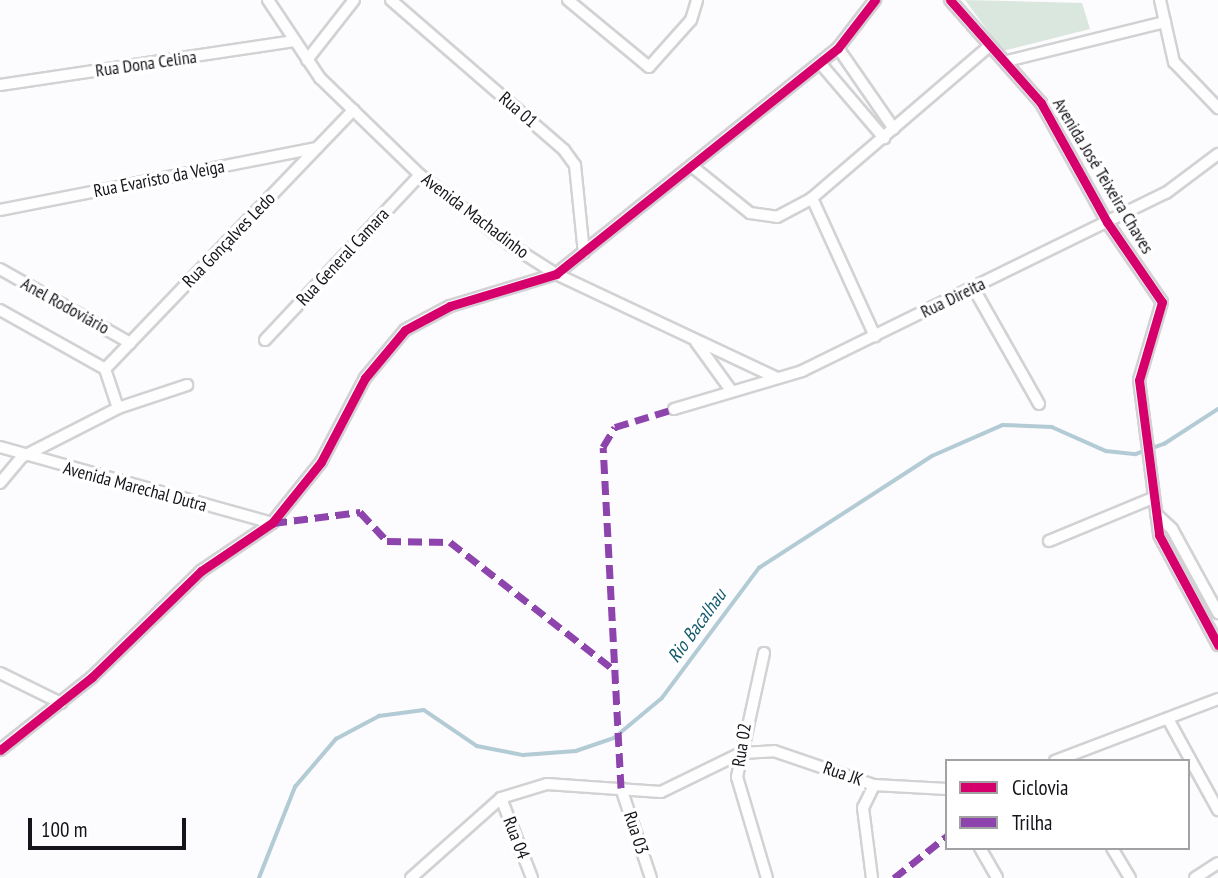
<!DOCTYPE html>
<html>
<head>
<meta charset="utf-8">
<style>
	body { margin:0 }
	#map { position:relative; width:1218px; height:878px; overflow:hidden; background:#fcfbfd; font-family:"PT Sans Narrow",sans-serif }
	div>[style] { position:absolute }
	.green>* { inset:0; background:#dae7df }
	.stream>* { height:3.5px; margin:-1.75px; padding:0 1.75px; transform-origin:1.75px; border-radius:1.75px; background:#b2cbd4 }
	.roads { filter:drop-shadow(2px 0 #d2d1d4) drop-shadow(-2px 0 #d2d1d4) drop-shadow(0 2px #d2d1d4) drop-shadow(0 -2px #d2d1d4) }
	.street>* { height:10px; margin:-5px; padding:0 5px; transform-origin:5px; border-radius:5px; background:#fffeff }
	.quiet>* { height:7px; margin-top:-3.5px; transform-origin:0; background:repeating-linear-gradient(90deg,#8e44ad 0 14px,transparent 0 21px) }
	.cycleway>* { height:9px; margin:-4.5px; padding:0 4.5px; transform-origin:4.5px; border-radius:4.5px; background:#d6006c }
	span { translate:-50% -50%; white-space:nowrap; text-align:center; line-height:1.15; -webkit-text-stroke:7px #fff; paint-order:stroke }
	.street-label { font-size:18px; color:#16141a }
	.water-label { font-size:19px; color:#125b6d; font-style:italic }
	.legend { position:absolute; left:945px; top:759px; width:245px; height:91px; box-sizing:border-box; background:#fff; border:2px solid #a2a1a3; margin:0; padding:9px 12px; list-style:none; font-size:21px; color:#16141a }
	.legend li { display:flex; align-items:center; gap:14px; height:35px }
	.legend b { width:35px; border:2px solid #a2a1a3 }
	.scale { position:absolute; left:28px; top:818px; width:158px; height:32px; box-sizing:border-box; border:4px solid #16141a; border-top:0; padding-left:9px; font-size:21px; line-height:24px; white-space:nowrap; color:#16141a; -webkit-text-stroke:5px #fff; paint-order:stroke }
</style>
</head>
<body>
<div id="map">
	<div class="green">
		<div style="clip-path:polygon(965px 0,1082px 3px,1090px 29px,1003px 51px)"></div>
	</div>
	<div class="stream">
		<div style="left:259px;top:878px;width:98px;rotate:-68.4deg"></div>
		<div style="left:295px;top:787px;width:63px;rotate:-49.5deg"></div>
		<div style="left:336px;top:739px;width:49px;rotate:-28.1deg"></div>
		<div style="left:379px;top:716px;width:45px;rotate:-7.6deg"></div>
		<div style="left:424px;top:710px;width:64px;rotate:34.2deg"></div>
		<div style="left:477px;top:746px;width:47px;rotate:11.1deg"></div>
		<div style="left:523px;top:755px;width:53px;rotate:-4.3deg"></div>
		<div style="left:576px;top:751px;width:40px;rotate:-18.9deg"></div>
		<div style="left:614px;top:738px;width:62px;rotate:-39.8deg"></div>
		<div style="left:662px;top:698px;width:162px;rotate:-53.3deg"></div>
		<div style="left:759px;top:568px;width:206px;rotate:-32.9deg"></div>
		<div style="left:932px;top:456px;width:77px;rotate:-23.6deg"></div>
		<div style="left:1003px;top:425px;width:49px;rotate:2.3deg"></div>
		<div style="left:1052px;top:427px;width:59px;rotate:24deg"></div>
		<div style="left:1106px;top:451px;width:30px;rotate:6deg"></div>
		<div style="left:1136px;top:454px;width:30px;rotate:-20deg"></div>
		<div style="left:1164px;top:444px;width:64px;rotate:-32.9deg"></div>
	</div>
	<div class="roads">
		<div class="street">
			<div style="left:268px;top:0;width:94px;rotate:56.3deg"></div>
			<div style="left:320px;top:78px;width:139px;rotate:44.1deg"></div>
			<div style="left:420px;top:175px;width:116px;rotate:37.7deg"></div>
			<div style="left:512px;top:246px;width:52px;rotate:32.5deg"></div>
			<div style="left:556px;top:274px;width:244px;rotate:25.2deg"></div>
			<div style="left:391px;top:0;width:229px;rotate:40.9deg"></div>
			<div style="left:564px;top:150px;width:19px;rotate:54deg"></div>
			<div style="left:575px;top:165px;width:88px;rotate:84.2deg"></div>
			<div style="left:568px;top:0;width:105px;rotate:39.6deg"></div>
			<div style="left:649px;top:67px;width:63px;rotate:-48.2deg"></div>
			<div style="left:691px;top:20px;width:21px;rotate:-73deg"></div>
			<div style="left:950px;top:0;width:137px;rotate:48.5deg"></div>
			<div style="left:1041px;top:103px;width:136px;rotate:61deg"></div>
			<div style="left:1107px;top:222px;width:97px;rotate:55.5deg"></div>
			<div style="left:1162px;top:302px;width:81px;rotate:106.4deg"></div>
			<div style="left:1139px;top:380px;width:156px;rotate:82.6deg"></div>
			<div style="left:1159px;top:535px;width:125px;rotate:61.8deg"></div>
			<div style="left:1160px;top:0;width:64px;rotate:77.3deg"></div>
			<div style="left:1174px;top:62px;width:64px;rotate:46.3deg"></div>
			<div style="left:838px;top:48px;width:98px;rotate:55.3deg"></div>
			<div style="left:307px;top:60px;width:76px;rotate:-51.9deg"></div>
			<div style="left:1007px;top:61px;width:163px;rotate:-13.9deg"></div>
			<div style="left:820px;top:63px;width:99px;rotate:49.5deg"></div>
			<div style="left:0;top:85px;width:296px;rotate:-8.5deg"></div>
			<div style="left:694px;top:168px;width:72px;rotate:38.8deg"></div>
			<div style="left:750px;top:213px;width:27px;rotate:8deg"></div>
			<div style="left:777px;top:217px;width:40px;rotate:-28deg"></div>
			<div style="left:812px;top:198px;width:232px;rotate:-40.6deg"></div>
			<div style="left:812px;top:198px;width:152px;rotate:65.5deg"></div>
			<div style="left:0;top:210px;width:323px;rotate:-11.1deg"></div>
			<div style="left:0;top:269px;width:150px;rotate:29.6deg"></div>
			<div style="left:974px;top:289px;width:132px;rotate:60.5deg"></div>
			<div style="left:0;top:310px;width:120px;rotate:29.3deg"></div>
			<div style="left:105px;top:369px;width:41px;rotate:71.6deg"></div>
			<div style="left:265px;top:340px;width:226px;rotate:-46.8deg"></div>
			<div style="left:696px;top:342px;width:58px;rotate:54.1deg"></div>
			<div style="left:105px;top:369px;width:359px;rotate:-46.2deg"></div>
			<div style="left:674px;top:409px;width:134px;rotate:-16.5deg"></div>
			<div style="left:802px;top:371px;width:405px;rotate:-26.1deg"></div>
			<div style="left:1166px;top:193px;width:65px;rotate:-36.9deg"></div>
			<div style="left:0;top:447px;width:282px;rotate:15.6deg"></div>
			<div style="left:0;top:483px;width:34px;rotate:-50deg"></div>
			<div style="left:22px;top:457px;width:108px;rotate:-27deg"></div>
			<div style="left:118px;top:408px;width:73px;rotate:-18.4deg"></div>
			<div style="left:1156px;top:514px;width:22px;rotate:43deg"></div>
			<div style="left:1172px;top:529px;width:96px;rotate:61.3deg"></div>
			<div style="left:1049px;top:541px;width:113px;rotate:-22.5deg"></div>
			<div style="left:764px;top:653px;width:127px;rotate:102.3deg"></div>
			<div style="left:737px;top:777px;width:105px;rotate:73.5deg"></div>
			<div style="left:0;top:673px;width:68px;rotate:26.2deg"></div>
			<div style="left:1168px;top:719px;width:104px;rotate:61.2deg"></div>
			<div style="left:0;top:750px;width:117px;rotate:-38.4deg"></div>
			<div style="left:92px;top:677px;width:152px;rotate:-44.2deg"></div>
			<div style="left:201px;top:571px;width:86px;rotate:-34.1deg"></div>
			<div style="left:272px;top:523px;width:78px;rotate:-51.2deg"></div>
			<div style="left:321px;top:462px;width:95px;rotate:-62.4deg"></div>
			<div style="left:365px;top:378px;width:62px;rotate:-50.2deg"></div>
			<div style="left:405px;top:330px;width:51px;rotate:-28.1deg"></div>
			<div style="left:450px;top:306px;width:111px;rotate:-16.8deg"></div>
			<div style="left:556px;top:274px;width:361px;rotate:-38.7deg"></div>
			<div style="left:838px;top:48px;width:61px;rotate:-52.4deg"></div>
			<div style="left:1055px;top:761px;width:174px;rotate:-20.8deg"></div>
			<div style="left:621px;top:788px;width:95px;rotate:71.6deg"></div>
			<div style="left:501px;top:798px;width:86px;rotate:68.8deg"></div>
			<div style="left:980px;top:848px;width:34px;rotate:60deg"></div>
			<div style="left:1112px;top:848px;width:35px;rotate:59deg"></div>
			<div style="left:411px;top:878px;width:120px;rotate:-41.6deg"></div>
			<div style="left:501px;top:798px;width:48px;rotate:-16.9deg"></div>
			<div style="left:547px;top:784px;width:114px;rotate:4deg"></div>
			<div style="left:661px;top:792px;width:89px;rotate:-26deg"></div>
			<div style="left:741px;top:753px;width:33px;rotate:-3deg"></div>
			<div style="left:774px;top:751px;width:106px;rotate:18.8deg"></div>
			<div style="left:874px;top:785px;width:73px;rotate:3.1deg"></div>
			<div style="left:872px;top:878px;width:71px;rotate:-97.3deg"></div>
			<div style="left:863px;top:808px;width:25px;rotate:-64deg"></div>
			<div style="left:1195px;top:878px;width:27px;rotate:-33deg"></div>
		</div>
	</div>
	<div class="quiet">
		<div style="left:273px;top:523px;width:88px;rotate:-7.2deg"></div>
		<div style="left:360px;top:512px;width:40px;rotate:47deg"></div>
		<div style="left:387px;top:541px;width:63px;rotate:0.9deg"></div>
		<div style="left:450px;top:542px;width:205px;rotate:37.9deg"></div>
		<div style="left:621px;top:788px;width:341px;rotate:-93deg"></div>
		<div style="left:603px;top:447px;width:23px;rotate:-59deg"></div>
		<div style="left:615px;top:427px;width:62px;rotate:-17deg"></div>
		<div style="left:894px;top:878px;width:68px;rotate:-38.4deg"></div>
	</div>
	<div class="cycleway">
		<div style="left:950px;top:0;width:137px;rotate:48.5deg"></div>
		<div style="left:1041px;top:103px;width:136px;rotate:61deg"></div>
		<div style="left:1107px;top:222px;width:97px;rotate:55.5deg"></div>
		<div style="left:1162px;top:302px;width:81px;rotate:106.4deg"></div>
		<div style="left:1139px;top:380px;width:156px;rotate:82.6deg"></div>
		<div style="left:1159px;top:535px;width:125px;rotate:61.8deg"></div>
		<div style="left:0;top:750px;width:117px;rotate:-38.4deg"></div>
		<div style="left:92px;top:677px;width:152px;rotate:-44.2deg"></div>
		<div style="left:201px;top:571px;width:86px;rotate:-34.1deg"></div>
		<div style="left:272px;top:523px;width:78px;rotate:-51.2deg"></div>
		<div style="left:321px;top:462px;width:95px;rotate:-62.4deg"></div>
		<div style="left:365px;top:378px;width:62px;rotate:-50.2deg"></div>
		<div style="left:405px;top:330px;width:51px;rotate:-28.1deg"></div>
		<div style="left:450px;top:306px;width:111px;rotate:-16.8deg"></div>
		<div style="left:556px;top:274px;width:361px;rotate:-38.7deg"></div>
		<div style="left:838px;top:48px;width:61px;rotate:-52.4deg"></div>
	</div>
	<div class="street-label">
		<span style="left:146px;top:64px;rotate:-8deg">Rua Dona Celina</span>
		<span style="left:518px;top:110px;rotate:41deg">Rua 01</span>
		<span style="left:1103px;top:176px;rotate:59deg">Avenida José Teixeira Chaves</span>
		<span style="left:159px;top:179px;rotate:-11deg">Rua Evaristo da Veiga</span>
		<span style="left:475px;top:216px;rotate:37deg">Avenida Machadinho</span>
		<span style="left:229px;top:240px;rotate:-46deg">Rua Gonçalves Ledo</span>
		<span style="left:343px;top:257px;rotate:-47deg">Rua General Camara</span>
		<span style="left:953px;top:298px;rotate:-26deg">Rua Direita</span>
		<span style="left:65px;top:306px;rotate:29deg">Anel Rodoviário</span>
		<span style="left:135px;top:487px;rotate:15deg">Avenida Marechal Dutra</span>
		<span style="left:742px;top:745px;rotate:-81deg">Rua 02</span>
		<span style="left:843px;top:774px;rotate:19deg">Rua JK</span>
		<span style="left:636px;top:833px;rotate:72deg">Rua 03</span>
		<span style="left:516px;top:838px;rotate:69deg">Rua 04</span>
	</div>
	<div class="water-label">
		<span style="left:697px;top:626px;rotate:-54deg">Rio Bacalhau</span>
	</div>
	<ul class="legend">
	<li><b style="height:9px;background:#d6006c"></b>Ciclovia</li>
	<li><b style="height:9px;background:#8e44ad"></b>Trilha</li>
	</ul>
	<div class="scale">100 m</div>
</div>
</body>
</html>
